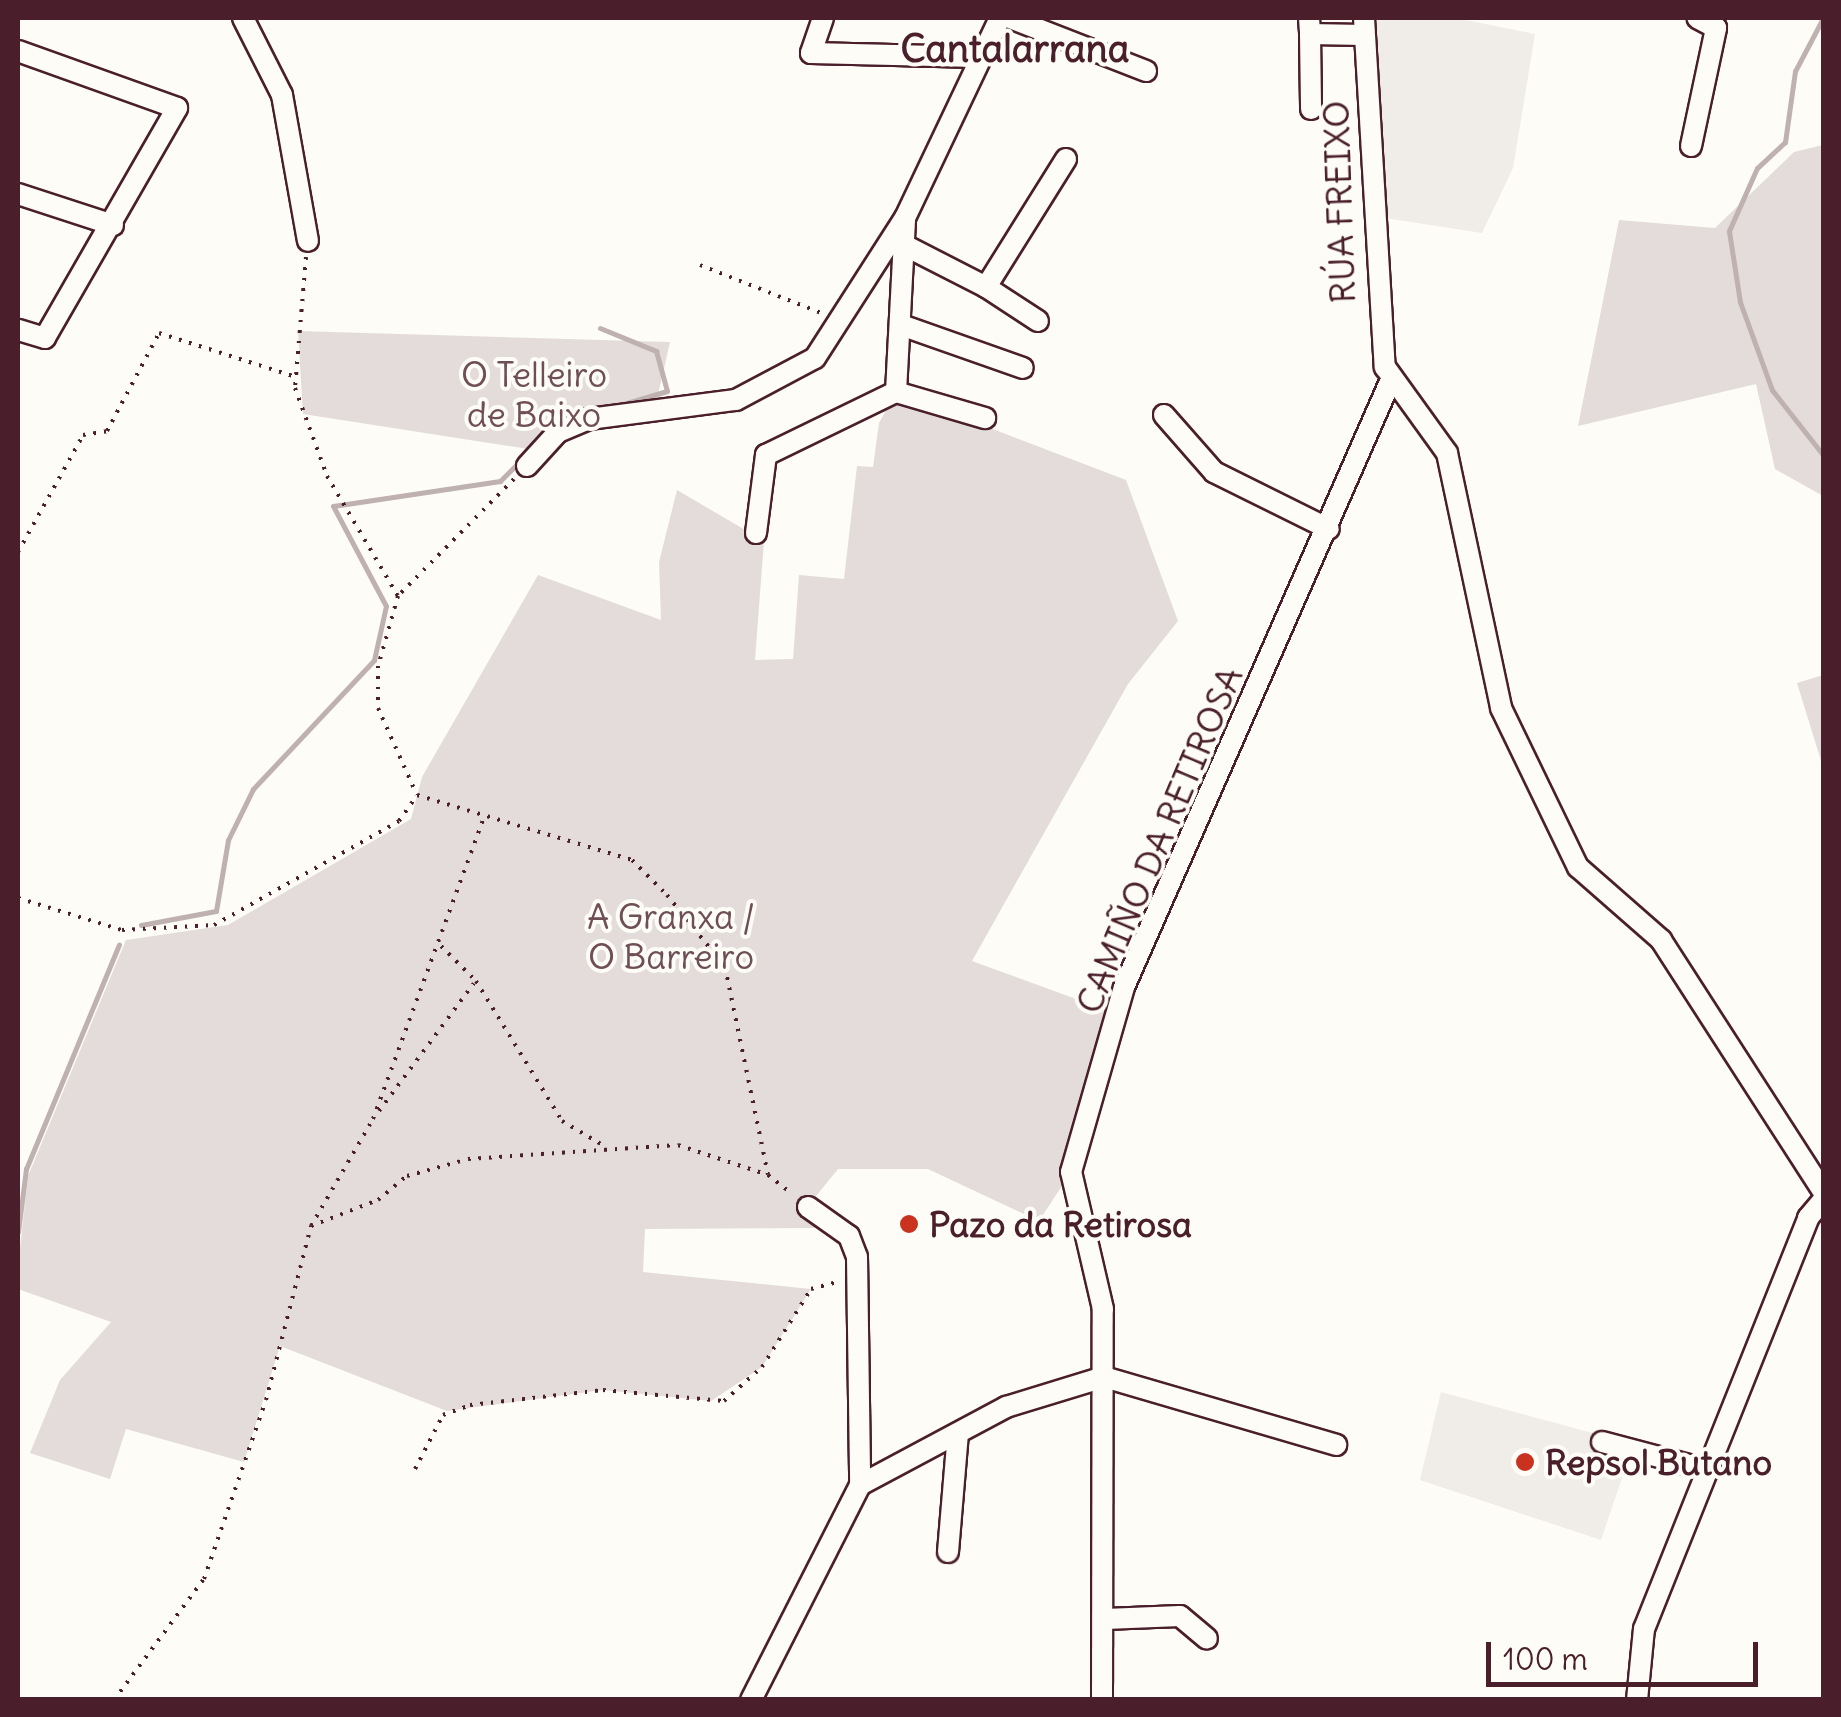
<!DOCTYPE html>
<html>
<head>
<meta charset="utf-8">
<style>
	body { margin:0 }
	#map { position:relative; width:1841px; height:1717px; overflow:hidden; background:#fdfcf7; font-family:Delius,sans-serif }
	div>[style] { position:absolute }
	.built>* { inset:0; background:#f0ece8 }
	.green>* { inset:0; background:#e3dcda }
	.stream>* { height:5px; margin:-2.5px; padding:0 2.5px; transform-origin:2.5px; border-radius:2.5px; background:#c0b1b1 }
	.path>* { height:4px; margin-top:-2px; transform-origin:0; background:repeating-linear-gradient(90deg,#4a1f2b 0 2.5px,transparent 0 10.5px) }
	.roads { filter:drop-shadow(2px 0 #4a1f2b) drop-shadow(-2px 0 #4a1f2b) drop-shadow(0 2px #4a1f2b) drop-shadow(0 -2px #4a1f2b) }
	.minor>* { height:20px; margin:-10px; padding:0 10px; transform-origin:10px; border-radius:10px; background:#fdfcf7 }
	.dots>* { width:28px; height:28px; translate:-50% -50%; box-sizing:border-box; border:5px solid #fdfcf7; border-radius:50% }
	span { translate:-50% -50%; white-space:nowrap; text-align:center; line-height:1.15; -webkit-text-stroke:8px #fdfcf7; paint-order:stroke }
	.street-label { font-size:35px; color:#4a1f2b }
	.park-label { font-size:35px; color:#704e57 }
	.poi-label { font-size:35px; color:#4a1f2b; font-weight:700 }
	.left { translate:0 -50%; text-align:left }
	.neighbourhood-label { font-size:38px; color:#4a1f2b; font-weight:700 }
	.frame { position:absolute; inset:0; border:20px solid #4a1f2b; pointer-events:none }
	.scale { position:absolute; left:1486px; top:1642px; width:272px; height:45px; box-sizing:border-box; border:5px solid #4a1f2b; border-top:0; padding-left:12px; font-size:30px; line-height:35px; white-space:nowrap; color:#4a1f2b; -webkit-text-stroke:8px #fdfcf7; paint-order:stroke }
</style>
</head>
<body>
<div id="map">
	<div class="built">
		<div style="clip-path:polygon(1372px 18px,1456px 18px,1535px 34px,1513px 168px,1482px 233px,1385px 218px)"></div>
		<div style="clip-path:polygon(1441px 1392px,1682px 1457px,1702px 1456px,1695px 1471px,1630px 1454px,1601px 1540px,1420px 1480px)"></div>
	</div>
	<div class="green">
		<div style="clip-path:polygon(1823px 145px,1823px 496px,1775px 469px,1756px 384px,1578px 426px,1619px 220px,1715px 228px,1794px 152px)"></div>
		<div style="clip-path:polygon(298px 331px,670px 342px,655px 408px,541px 451px,303px 414px)"></div>
		<div style="clip-path:polygon(896px 392px,1126px 480px,1178px 621px,1128px 684px,972px 961px,1117px 1014px,1071px 1172px,1039px 1221px,928px 1169px,838px 1169px,808px 1206px,821px 1228px,645px 1229px,643px 1272px,811px 1289px,762px 1367px,711px 1401px,603px 1390px,447px 1411px,280px 1346px,244px 1462px,126px 1429px,110px 1479px,30px 1453px,60px 1380px,111px 1322px,18px 1289px,18px 1266px,28px 1176px,126px 940px,228px 925px,411px 819px,422px 777px,538px 575px,661px 620px,659px 562px,677px 490px,764px 541px,755px 660px,793px 659px,799px 575px,844px 579px,857px 466px,873px 467px,879px 423px)"></div>
		<div style="clip-path:polygon(1823px 675px,1824px 675px,1823px 767px,1797px 683px)"></div>
	</div>
	<div class="stream">
		<div style="left:1823px;top:18px;width:60px;rotate:117.8deg"></div>
		<div style="left:1795px;top:71px;width:72px;rotate:98deg"></div>
		<div style="left:1785px;top:142px;width:38px;rotate:137deg"></div>
		<div style="left:1757px;top:168px;width:69px;rotate:114deg"></div>
		<div style="left:1729px;top:231px;width:72px;rotate:81.2deg"></div>
		<div style="left:1740px;top:302px;width:94px;rotate:70deg"></div>
		<div style="left:1772px;top:390px;width:84px;rotate:51.8deg"></div>
		<div style="left:600px;top:328px;width:61px;rotate:22.3deg"></div>
		<div style="left:656px;top:351px;width:41px;rotate:74.6deg"></div>
		<div style="left:667px;top:391px;width:49px;rotate:163.4deg"></div>
		<div style="left:141px;top:925px;width:76px;rotate:-10.6deg"></div>
		<div style="left:216px;top:911px;width:72px;rotate:-80.4deg"></div>
		<div style="left:228px;top:840px;width:57px;rotate:-63.9deg"></div>
		<div style="left:253px;top:789px;width:177px;rotate:-46.8deg"></div>
		<div style="left:374px;top:660px;width:55px;rotate:-77.5deg"></div>
		<div style="left:386px;top:606px;width:113px;rotate:-117.9deg"></div>
		<div style="left:333px;top:506px;width:169px;rotate:-8.5deg"></div>
		<div style="left:500px;top:481px;width:30px;rotate:-45deg"></div>
		<div style="left:18px;top:1232px;width:64px;rotate:-82.8deg"></div>
		<div style="left:26px;top:1169px;width:243px;rotate:-67.5deg"></div>
	</div>
	<div class="path">
		<div style="left:306px;top:257px;width:131px;rotate:94.8deg"></div>
		<div style="left:295px;top:388px;width:94px;rotate:70deg"></div>
		<div style="left:327px;top:476px;width:139px;rotate:59.4deg"></div>
		<div style="left:700px;top:265px;width:130px;rotate:21.6deg"></div>
		<div style="left:514px;top:479px;width:165px;rotate:134.8deg"></div>
		<div style="left:398px;top:596px;width:73px;rotate:105.9deg"></div>
		<div style="left:378px;top:666px;width:42px;rotate:90deg"></div>
		<div style="left:378px;top:708px;width:95px;rotate:65.9deg"></div>
		<div style="left:417px;top:795px;width:225px;rotate:16.8deg"></div>
		<div style="left:632px;top:860px;width:49px;rotate:45deg"></div>
		<div style="left:667px;top:895px;width:92px;rotate:51.1deg"></div>
		<div style="left:725px;top:967px;width:212px;rotate:78.3deg"></div>
		<div style="left:768px;top:1175px;width:31px;rotate:38deg"></div>
		<div style="left:18px;top:552px;width:134px;rotate:-60.9deg"></div>
		<div style="left:83px;top:435px;width:24px;rotate:-9deg"></div>
		<div style="left:107px;top:431px;width:111px;rotate:-62deg"></div>
		<div style="left:159px;top:333px;width:144px;rotate:17.8deg"></div>
		<div style="left:18px;top:898px;width:109px;rotate:17.1deg"></div>
		<div style="left:122px;top:930px;width:92px;rotate:-3.1deg"></div>
		<div style="left:214px;top:925px;width:212px;rotate:-29.3deg"></div>
		<div style="left:399px;top:821px;width:32px;rotate:-55deg"></div>
		<div style="left:441px;top:946px;width:49px;rotate:45deg"></div>
		<div style="left:476px;top:981px;width:164px;rotate:58.4deg"></div>
		<div style="left:562px;top:1121px;width:51px;rotate:30.6deg"></div>
		<div style="left:379px;top:1111px;width:159px;rotate:-53.4deg"></div>
		<div style="left:311px;top:1226px;width:72px;rotate:-21.2deg"></div>
		<div style="left:378px;top:1200px;width:38px;rotate:-40deg"></div>
		<div style="left:407px;top:1176px;width:63px;rotate:-15.6deg"></div>
		<div style="left:468px;top:1159px;width:210px;rotate:-3.8deg"></div>
		<div style="left:678px;top:1145px;width:95px;rotate:18.4deg"></div>
		<div style="left:415px;top:1469px;width:61px;rotate:-62.6deg"></div>
		<div style="left:443px;top:1415px;width:29px;rotate:-20deg"></div>
		<div style="left:470px;top:1405px;width:134px;rotate:-6.4deg"></div>
		<div style="left:603px;top:1390px;width:121px;rotate:5.2deg"></div>
		<div style="left:724px;top:1401px;width:51px;rotate:-41.8deg"></div>
		<div style="left:762px;top:1367px;width:92px;rotate:-57.9deg"></div>
		<div style="left:811px;top:1289px;width:27px;rotate:-15deg"></div>
		<div style="left:114px;top:1700px;width:151px;rotate:-53.4deg"></div>
		<div style="left:204px;top:1579px;width:189px;rotate:-70.9deg"></div>
		<div style="left:266px;top:1400px;width:180px;rotate:-75.5deg"></div>
		<div style="left:311px;top:1226px;width:124px;rotate:-59.9deg"></div>
		<div style="left:373px;top:1119px;width:324px;rotate:-69.8deg"></div>
	</div>
	<div class="roads">
		<div class="minor">
			<div style="left:243px;top:18px;width:86px;rotate:63.1deg"></div>
			<div style="left:282px;top:95px;width:148px;rotate:79.9deg"></div>
			<div style="left:823px;top:18px;width:37px;rotate:109deg"></div>
			<div style="left:811px;top:53px;width:166px;rotate:1.4deg"></div>
			<div style="left:1010px;top:18px;width:146px;rotate:21.3deg"></div>
			<div style="left:1309px;top:18px;width:16px;rotate:86deg"></div>
			<div style="left:1310px;top:34px;width:54px;rotate:1.1deg"></div>
			<div style="left:1364px;top:18px;width:350px;rotate:86.6deg"></div>
			<div style="left:1385px;top:367px;width:106px;rotate:54.2deg"></div>
			<div style="left:1447px;top:453px;width:261px;rotate:78deg"></div>
			<div style="left:1501px;top:708px;width:177px;rotate:64.2deg"></div>
			<div style="left:1578px;top:867px;width:111px;rotate:41.3deg"></div>
			<div style="left:1661px;top:940px;width:301px;rotate:57.2deg"></div>
			<div style="left:1310px;top:34px;width:75px;rotate:89.2deg"></div>
			<div style="left:18px;top:51px;width:169px;rotate:19.7deg"></div>
			<div style="left:177px;top:108px;width:265px;rotate:119.9deg"></div>
			<div style="left:45px;top:338px;width:28px;rotate:-163deg"></div>
			<div style="left:1691px;top:146px;width:121px;rotate:-78deg"></div>
			<div style="left:1716px;top:28px;width:21px;rotate:-152deg"></div>
			<div style="left:18px;top:194px;width:100px;rotate:18.1deg"></div>
			<div style="left:904px;top:245px;width:92px;rotate:27.1deg"></div>
			<div style="left:986px;top:287px;width:151px;rotate:-58deg"></div>
			<div style="left:986px;top:287px;width:62px;rotate:33.2deg"></div>
			<div style="left:901px;top:325px;width:129px;rotate:19.4deg"></div>
			<div style="left:896px;top:392px;width:93px;rotate:16.3deg"></div>
			<div style="left:1164px;top:415px;width:76px;rotate:48.7deg"></div>
			<div style="left:1214px;top:472px;width:128px;rotate:26.4deg"></div>
			<div style="left:527px;top:466px;width:46px;rotate:-47.6deg"></div>
			<div style="left:558px;top:432px;width:34px;rotate:-23deg"></div>
			<div style="left:589px;top:419px;width:148px;rotate:-7.4deg"></div>
			<div style="left:736px;top:400px;width:89px;rotate:-28deg"></div>
			<div style="left:815px;top:358px;width:166px;rotate:-57.3deg"></div>
			<div style="left:905px;top:218px;width:221px;rotate:-64.6deg"></div>
			<div style="left:756px;top:533px;width:79px;rotate:-82.7deg"></div>
			<div style="left:766px;top:455px;width:144px;rotate:-25.9deg"></div>
			<div style="left:896px;top:392px;width:172px;rotate:-87deg"></div>
			<div style="left:808px;top:1207px;width:50px;rotate:35.3deg"></div>
			<div style="left:849px;top:1236px;width:22px;rotate:69deg"></div>
			<div style="left:857px;top:1257px;width:228px;rotate:89.2deg"></div>
			<div style="left:1602px;top:1442px;width:110px;rotate:14.8deg"></div>
			<div style="left:948px;top:1552px;width:119px;rotate:-85.2deg"></div>
			<div style="left:1105px;top:1619px;width:75px;rotate:-2.3deg"></div>
			<div style="left:1180px;top:1616px;width:35px;rotate:40deg"></div>
			<div style="left:751px;top:1700px;width:241px;rotate:-63.1deg"></div>
			<div style="left:860px;top:1485px;width:166px;rotate:-28.1deg"></div>
			<div style="left:1006px;top:1407px;width:102px;rotate:-17deg"></div>
			<div style="left:1104px;top:1377px;width:242px;rotate:16.3deg"></div>
			<div style="left:1102px;top:1700px;width:391px;rotate:-89.9deg"></div>
			<div style="left:1103px;top:1309px;width:141px;rotate:-103.1deg"></div>
			<div style="left:1071px;top:1172px;width:192px;rotate:-74deg"></div>
			<div style="left:1124px;top:987px;width:661px;rotate:-66.27deg"></div>
			<div style="left:1637px;top:1700px;width:71px;rotate:-84.4deg"></div>
			<div style="left:1644px;top:1629px;width:443px;rotate:-68.2deg"></div>
			<div style="left:1808px;top:1218px;width:25px;rotate:-50deg"></div>
		</div>
	</div>
	<div class="dots">
		<div style="left:909px;top:1224px;background:#c8321e"></div>
		<div style="left:1525px;top:1462px;background:#c8321e"></div>
	</div>
	<div class="street-label">
		<span style="left:1339px;top:202px;rotate:-92deg">RÚA FREIXO</span>
		<span style="left:1159px;top:840px;rotate:-67deg">CAMIÑO DA RETIROSA</span>
	</div>
	<div class="park-label">
		<span style="left:534px;top:394px">O Telleiro<br>de Baixo</span>
		<span style="left:671px;top:936px">A Granxa /<br>O Barreiro</span>
	</div>
	<div class="poi-label">
		<span class="left" style="left:929px;top:1224px">Pazo da Retirosa</span>
		<span class="left" style="left:1545px;top:1462px">Repsol Butano</span>
	</div>
	<div class="neighbourhood-label">
		<span style="left:1015px;top:49px">Cantalarrana</span>
	</div>
	<div class="frame"></div>
	<div class="scale">100 m</div>
</div>
</body>
</html>
